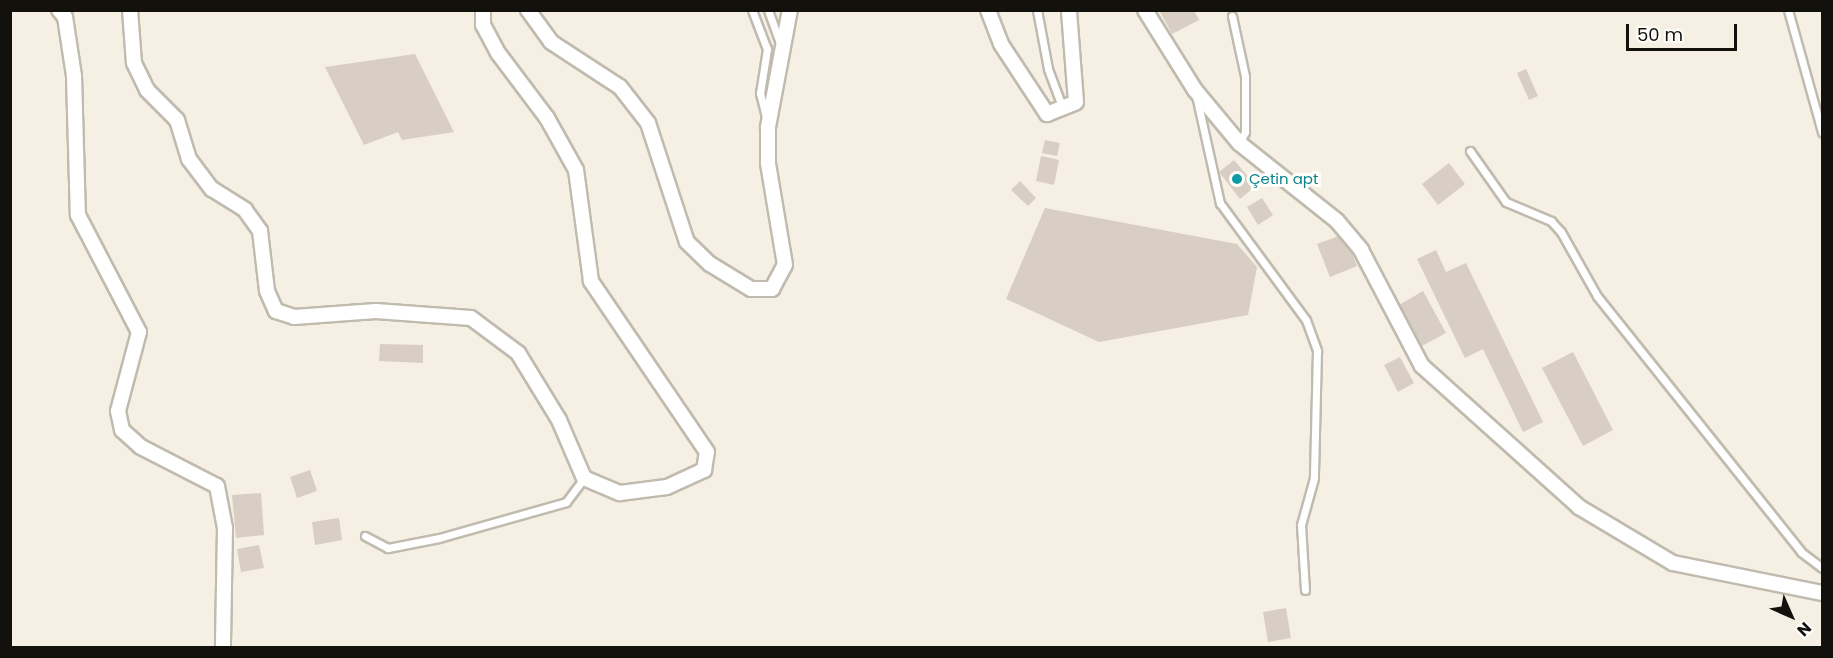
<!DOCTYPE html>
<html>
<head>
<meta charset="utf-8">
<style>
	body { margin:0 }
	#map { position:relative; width:1833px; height:658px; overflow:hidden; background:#f5f0e3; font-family:Poppins,sans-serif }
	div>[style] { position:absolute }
	.building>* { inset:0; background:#d8cec3 }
	.roads { filter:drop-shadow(2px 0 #c0bbae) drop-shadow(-2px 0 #c0bbae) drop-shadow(0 2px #c0bbae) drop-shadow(0 -2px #c0bbae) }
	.lane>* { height:7px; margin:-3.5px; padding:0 3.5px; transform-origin:3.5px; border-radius:3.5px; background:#fff }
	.street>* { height:14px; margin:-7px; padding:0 7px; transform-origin:7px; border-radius:7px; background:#fff }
	.dots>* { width:16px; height:16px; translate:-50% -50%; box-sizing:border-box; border:3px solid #fffefb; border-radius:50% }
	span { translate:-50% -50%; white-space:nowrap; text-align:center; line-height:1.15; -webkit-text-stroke:6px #fffefb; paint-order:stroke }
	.culture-label { font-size:15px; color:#0d838f }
	.left { translate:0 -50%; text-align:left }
	.frame { position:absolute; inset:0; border:12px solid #12110c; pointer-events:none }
	.north { position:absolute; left:1761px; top:586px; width:60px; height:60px; -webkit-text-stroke:4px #fffefb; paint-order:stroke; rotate:135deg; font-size:16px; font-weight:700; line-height:24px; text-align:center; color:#12110c }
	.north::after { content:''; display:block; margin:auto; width:21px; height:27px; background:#12110c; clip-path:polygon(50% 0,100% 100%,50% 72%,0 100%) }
	.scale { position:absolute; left:1626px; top:24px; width:111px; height:27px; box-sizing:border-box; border:3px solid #12110c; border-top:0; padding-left:8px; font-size:18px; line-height:21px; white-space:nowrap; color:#12110c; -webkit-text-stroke:4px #fffefb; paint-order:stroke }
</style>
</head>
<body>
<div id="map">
	<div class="building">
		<div style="clip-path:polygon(1159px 10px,1194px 10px,1199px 20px,1172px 34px)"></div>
		<div style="clip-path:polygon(415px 54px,454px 132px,402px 140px,398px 132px,364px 145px,325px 67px)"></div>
		<div style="clip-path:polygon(1526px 69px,1538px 96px,1529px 100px,1517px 73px)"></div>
		<div style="clip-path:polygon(1045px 140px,1060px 143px,1057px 156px,1042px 153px)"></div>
		<div style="clip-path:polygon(1041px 156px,1059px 160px,1054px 185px,1036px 181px)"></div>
		<div style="clip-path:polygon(1234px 160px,1256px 186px,1240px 199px,1219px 172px)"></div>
		<div style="clip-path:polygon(1449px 163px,1465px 184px,1438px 205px,1422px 184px)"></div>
		<div style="clip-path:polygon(1020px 181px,1036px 198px,1028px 206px,1011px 190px)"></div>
		<div style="clip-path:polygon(1262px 198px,1273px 215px,1258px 225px,1247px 207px)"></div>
		<div style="clip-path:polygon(1045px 208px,1237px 244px,1257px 267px,1248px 315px,1099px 342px,1006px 299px)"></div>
		<div style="clip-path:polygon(1344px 234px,1357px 266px,1330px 277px,1317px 244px)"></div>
		<div style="clip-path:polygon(1436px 250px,1446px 272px,1466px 263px,1543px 422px,1523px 432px,1483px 349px,1465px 358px,1417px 259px)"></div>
		<div style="clip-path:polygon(1423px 291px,1446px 333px,1416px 349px,1394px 308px)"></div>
		<div style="clip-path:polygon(380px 344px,423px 345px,423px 363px,379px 361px)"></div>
		<div style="clip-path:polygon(1573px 352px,1613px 430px,1583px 446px,1542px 368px)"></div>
		<div style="clip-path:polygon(1400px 357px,1414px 383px,1398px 392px,1384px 365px)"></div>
		<div style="clip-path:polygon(310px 470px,317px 491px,297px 498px,290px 477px)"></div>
		<div style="clip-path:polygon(261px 493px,264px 535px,236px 538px,232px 495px)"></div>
		<div style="clip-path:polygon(339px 518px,342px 540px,315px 545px,312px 522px)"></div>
		<div style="clip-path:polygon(259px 545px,264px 568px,241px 572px,237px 549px)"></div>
		<div style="clip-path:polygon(1286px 608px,1291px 638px,1268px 642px,1263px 612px)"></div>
	</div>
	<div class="roads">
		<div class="lane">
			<div style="left:752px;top:10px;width:42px;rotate:69deg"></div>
			<div style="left:767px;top:49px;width:45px;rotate:99deg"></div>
			<div style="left:760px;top:93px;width:25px;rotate:76deg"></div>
			<div style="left:768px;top:10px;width:38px;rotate:70deg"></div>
			<div style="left:1037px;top:10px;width:60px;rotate:79.4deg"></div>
			<div style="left:1048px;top:69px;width:43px;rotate:69.4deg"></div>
			<div style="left:1788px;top:10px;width:127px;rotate:74.4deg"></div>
			<div style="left:1232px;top:16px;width:61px;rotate:77.8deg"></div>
			<div style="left:1245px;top:76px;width:56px;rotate:90deg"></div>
			<div style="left:1245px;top:132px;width:13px;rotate:119deg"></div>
			<div style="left:1196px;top:95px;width:111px;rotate:77.5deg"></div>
			<div style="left:1220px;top:203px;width:145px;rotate:53.7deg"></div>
			<div style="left:1306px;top:320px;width:33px;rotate:70deg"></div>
			<div style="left:1317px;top:351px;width:127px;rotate:91.4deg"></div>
			<div style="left:1314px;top:478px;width:49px;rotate:105.5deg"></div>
			<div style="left:1301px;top:525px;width:65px;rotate:86.5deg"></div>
			<div style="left:1470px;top:151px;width:62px;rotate:54.8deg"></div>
			<div style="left:1506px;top:202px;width:49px;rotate:22.9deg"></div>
			<div style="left:1551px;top:221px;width:15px;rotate:48deg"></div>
			<div style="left:1561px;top:232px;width:73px;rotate:60.6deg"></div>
			<div style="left:1597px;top:296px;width:327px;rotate:51.4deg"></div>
			<div style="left:1801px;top:552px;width:26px;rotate:37deg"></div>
			<div style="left:365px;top:536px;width:26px;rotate:28deg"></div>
			<div style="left:388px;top:548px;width:52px;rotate:-11.1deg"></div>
			<div style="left:439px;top:538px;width:132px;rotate:-15.8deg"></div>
			<div style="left:566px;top:502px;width:30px;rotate:-53deg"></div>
		</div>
		<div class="street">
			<div style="left:59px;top:10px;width:9px;rotate:49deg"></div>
			<div style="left:65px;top:17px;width:60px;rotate:81.3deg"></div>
			<div style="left:74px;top:76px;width:139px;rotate:88.4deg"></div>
			<div style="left:78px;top:215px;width:132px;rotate:62.5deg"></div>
			<div style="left:139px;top:332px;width:82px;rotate:104.9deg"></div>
			<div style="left:118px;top:411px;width:19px;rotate:78deg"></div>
			<div style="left:122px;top:430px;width:25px;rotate:42deg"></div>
			<div style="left:141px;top:447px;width:85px;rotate:27.2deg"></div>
			<div style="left:217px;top:486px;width:43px;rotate:79.2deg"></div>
			<div style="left:225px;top:528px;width:120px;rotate:91deg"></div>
			<div style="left:130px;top:10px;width:53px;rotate:85.7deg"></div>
			<div style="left:134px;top:63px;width:30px;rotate:64deg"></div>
			<div style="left:147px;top:90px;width:42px;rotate:45deg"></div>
			<div style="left:177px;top:120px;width:41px;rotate:72.9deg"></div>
			<div style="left:189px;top:159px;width:38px;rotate:53deg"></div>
			<div style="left:212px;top:189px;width:39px;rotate:32deg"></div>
			<div style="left:245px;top:210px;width:26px;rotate:54deg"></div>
			<div style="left:260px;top:231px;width:60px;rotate:83.3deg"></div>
			<div style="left:267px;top:291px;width:22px;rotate:66deg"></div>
			<div style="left:276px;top:311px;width:19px;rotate:18deg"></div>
			<div style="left:294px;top:317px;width:82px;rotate:-4.2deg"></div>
			<div style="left:376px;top:311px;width:95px;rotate:4.2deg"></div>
			<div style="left:471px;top:318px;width:59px;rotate:36.7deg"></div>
			<div style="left:518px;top:353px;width:79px;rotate:58.5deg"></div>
			<div style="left:559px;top:420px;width:63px;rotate:66.7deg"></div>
			<div style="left:584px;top:478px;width:39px;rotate:23deg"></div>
			<div style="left:620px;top:493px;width:47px;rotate:-7.3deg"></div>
			<div style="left:667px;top:487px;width:41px;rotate:-24.7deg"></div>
			<div style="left:704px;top:470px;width:18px;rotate:-81deg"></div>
			<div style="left:707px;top:452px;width:207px;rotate:-124.2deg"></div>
			<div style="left:591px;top:281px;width:112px;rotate:-97.7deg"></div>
			<div style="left:576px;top:170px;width:60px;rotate:-119.1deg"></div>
			<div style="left:547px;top:118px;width:81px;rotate:-127deg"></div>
			<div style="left:498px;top:53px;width:32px;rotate:-118deg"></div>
			<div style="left:483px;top:25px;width:15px;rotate:-90deg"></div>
			<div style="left:528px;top:10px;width:39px;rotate:54deg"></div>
			<div style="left:551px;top:42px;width:82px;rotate:33.1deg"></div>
			<div style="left:620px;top:87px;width:46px;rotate:52.1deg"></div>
			<div style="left:648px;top:123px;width:125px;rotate:71.9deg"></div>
			<div style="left:687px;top:242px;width:32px;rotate:44deg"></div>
			<div style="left:710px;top:264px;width:48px;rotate:31.4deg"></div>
			<div style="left:751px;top:289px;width:21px"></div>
			<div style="left:772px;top:289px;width:27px;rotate:-62deg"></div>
			<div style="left:785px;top:265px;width:103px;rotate:-99.5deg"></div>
			<div style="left:768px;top:163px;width:36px;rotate:-90deg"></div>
			<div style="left:768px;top:127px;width:119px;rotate:-79.4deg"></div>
			<div style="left:988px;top:10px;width:36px;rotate:69deg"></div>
			<div style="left:1001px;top:44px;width:84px;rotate:56.7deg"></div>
			<div style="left:1047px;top:114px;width:31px;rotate:-22deg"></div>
			<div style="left:1076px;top:102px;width:92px;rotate:-94.4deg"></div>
			<div style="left:1145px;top:10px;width:94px;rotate:58deg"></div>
			<div style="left:1195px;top:90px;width:69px;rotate:50.3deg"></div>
			<div style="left:1239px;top:143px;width:125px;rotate:38.5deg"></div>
			<div style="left:1337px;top:221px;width:38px;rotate:50deg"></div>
			<div style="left:1361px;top:250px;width:131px;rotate:62.3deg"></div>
			<div style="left:1422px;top:366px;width:211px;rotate:41.9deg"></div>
			<div style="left:1579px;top:507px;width:109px;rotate:30.8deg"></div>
			<div style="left:1673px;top:563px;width:152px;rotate:11.4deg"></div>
		</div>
	</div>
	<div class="dots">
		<div style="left:1237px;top:179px;background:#0f9aa8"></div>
	</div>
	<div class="culture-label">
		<span class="left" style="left:1249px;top:179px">Çetin apt</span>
	</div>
	<div class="frame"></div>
	<div class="north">N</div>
	<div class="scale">50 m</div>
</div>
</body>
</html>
